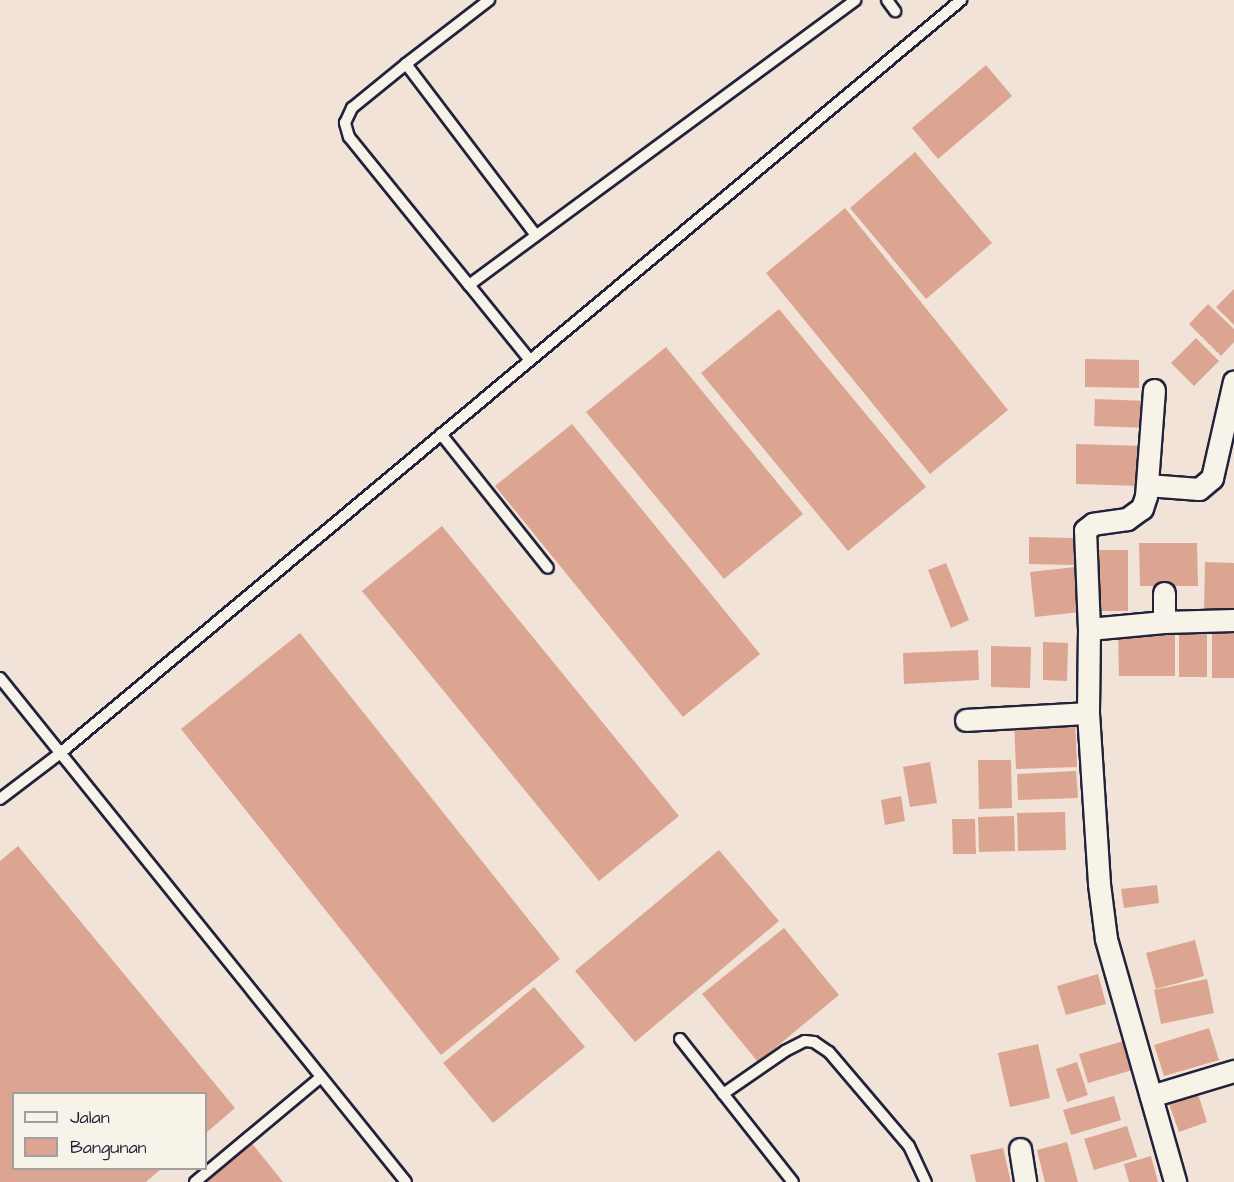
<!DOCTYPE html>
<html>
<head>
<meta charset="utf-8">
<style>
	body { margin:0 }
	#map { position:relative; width:1234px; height:1182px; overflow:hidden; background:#f1e3d7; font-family:"Architects Daughter",sans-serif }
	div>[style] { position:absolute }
	.building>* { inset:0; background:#dba592 }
	.roads { filter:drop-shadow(2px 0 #22223b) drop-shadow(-2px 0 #22223b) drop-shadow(0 2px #22223b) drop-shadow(0 -2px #22223b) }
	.lane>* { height:10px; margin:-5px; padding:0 5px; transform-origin:5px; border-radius:5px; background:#f7f3e8 }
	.street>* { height:21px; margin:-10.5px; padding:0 10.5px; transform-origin:10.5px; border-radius:10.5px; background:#f7f3e8 }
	span { translate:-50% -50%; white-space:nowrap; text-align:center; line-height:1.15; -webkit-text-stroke:6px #f7f3e8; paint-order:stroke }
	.legend { position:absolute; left:12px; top:1092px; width:195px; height:78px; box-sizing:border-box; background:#f7f3e8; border:2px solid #a29fa3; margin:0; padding:8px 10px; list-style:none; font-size:18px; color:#22223b }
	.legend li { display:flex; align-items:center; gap:12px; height:30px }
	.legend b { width:30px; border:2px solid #a29fa3 }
</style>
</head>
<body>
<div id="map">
	<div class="building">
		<div style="clip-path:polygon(986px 65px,1012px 96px,938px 159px,912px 128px)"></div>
		<div style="clip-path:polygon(915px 152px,992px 243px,926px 299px,850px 208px)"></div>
		<div style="clip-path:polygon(845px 208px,1008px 410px,930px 474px,766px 273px)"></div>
		<div style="clip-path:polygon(1234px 289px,1234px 325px,1216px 307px)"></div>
		<div style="clip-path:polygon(1208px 304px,1234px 329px,1234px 342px,1221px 356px,1189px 324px)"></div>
		<div style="clip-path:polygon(779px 309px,926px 487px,848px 551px,701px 373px)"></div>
		<div style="clip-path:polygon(1196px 338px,1219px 361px,1194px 386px,1171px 363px)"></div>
		<div style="clip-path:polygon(666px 347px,803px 514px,724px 579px,586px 412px)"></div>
		<div style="clip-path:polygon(1085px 359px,1139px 360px,1139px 388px,1085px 387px)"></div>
		<div style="clip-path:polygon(1095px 399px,1148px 401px,1147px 428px,1094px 426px)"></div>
		<div style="clip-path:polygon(572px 424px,760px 654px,683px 717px,495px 486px)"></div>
		<div style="clip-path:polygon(1076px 444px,1143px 446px,1142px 486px,1076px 484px)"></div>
		<div style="clip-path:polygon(442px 526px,679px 816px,599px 881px,362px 591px)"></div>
		<div style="clip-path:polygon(1029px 537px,1074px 538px,1074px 565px,1029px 564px)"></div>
		<div style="clip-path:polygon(1139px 543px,1197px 543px,1198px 586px,1140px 586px)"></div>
		<div style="clip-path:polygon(1095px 550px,1128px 550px,1128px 611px,1096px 611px)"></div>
		<div style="clip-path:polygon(1205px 562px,1234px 563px,1234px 612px,1204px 611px)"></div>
		<div style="clip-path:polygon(946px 563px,969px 620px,951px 628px,928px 570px)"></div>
		<div style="clip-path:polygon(1075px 567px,1080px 612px,1035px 617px,1030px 572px)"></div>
		<div style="clip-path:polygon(1212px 626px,1234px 626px,1234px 678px,1212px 678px)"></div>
		<div style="clip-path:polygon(1179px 630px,1207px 630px,1207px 677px,1179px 677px)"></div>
		<div style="clip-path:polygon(1118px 632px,1175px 632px,1175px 676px,1119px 676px)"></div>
		<div style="clip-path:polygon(300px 633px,560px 959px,441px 1055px,181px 729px)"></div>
		<div style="clip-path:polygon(1043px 642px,1068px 643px,1067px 681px,1043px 680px)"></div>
		<div style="clip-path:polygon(991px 646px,1031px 647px,1030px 688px,991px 687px)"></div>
		<div style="clip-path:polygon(978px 650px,979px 680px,904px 684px,903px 653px)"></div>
		<div style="clip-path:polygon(1075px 719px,1077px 767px,1016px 769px,1014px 720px)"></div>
		<div style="clip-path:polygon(978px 760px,1011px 760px,1012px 808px,979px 809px)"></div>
		<div style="clip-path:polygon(930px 762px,937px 803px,910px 807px,903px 767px)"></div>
		<div style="clip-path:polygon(1076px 771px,1078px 798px,1018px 800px,1017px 774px)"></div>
		<div style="clip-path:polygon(901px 796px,905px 821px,885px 825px,881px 800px)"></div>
		<div style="clip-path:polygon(1065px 812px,1066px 850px,1018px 851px,1017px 813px)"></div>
		<div style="clip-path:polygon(1014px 816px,1015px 851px,979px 852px,978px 817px)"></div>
		<div style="clip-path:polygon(952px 819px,975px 819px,976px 854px,953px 854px)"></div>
		<div style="clip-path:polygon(18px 846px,235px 1108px,206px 1133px,206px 1094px,14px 1094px,14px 1168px,162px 1168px,146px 1182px,0 1182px,0 861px)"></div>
		<div style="clip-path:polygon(719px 850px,779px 921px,635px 1042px,575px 971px)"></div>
		<div style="clip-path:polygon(1157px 885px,1159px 903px,1124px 908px,1121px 889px)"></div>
		<div style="clip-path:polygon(784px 928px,839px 995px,758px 1062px,702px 994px)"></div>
		<div style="clip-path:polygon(1195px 940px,1204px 976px,1156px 989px,1146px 953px)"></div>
		<div style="clip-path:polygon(1098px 974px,1106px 1004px,1066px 1015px,1057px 986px)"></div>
		<div style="clip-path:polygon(1207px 979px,1214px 1013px,1161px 1024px,1154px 990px)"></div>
		<div style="clip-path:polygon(534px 987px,585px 1047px,493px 1123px,443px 1063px)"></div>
		<div style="clip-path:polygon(1209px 1028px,1219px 1060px,1164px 1076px,1154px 1045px)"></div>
		<div style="clip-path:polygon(1127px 1040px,1136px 1069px,1088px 1083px,1079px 1054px)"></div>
		<div style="clip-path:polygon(1038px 1044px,1050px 1098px,1010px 1107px,998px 1053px)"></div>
		<div style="clip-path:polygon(1077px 1062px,1088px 1095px,1067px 1102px,1056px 1069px)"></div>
		<div style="clip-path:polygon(1197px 1091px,1207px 1122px,1179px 1132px,1168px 1101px)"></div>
		<div style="clip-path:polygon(1114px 1096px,1121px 1120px,1071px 1135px,1063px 1110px)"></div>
		<div style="clip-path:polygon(1127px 1126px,1137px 1157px,1094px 1170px,1084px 1139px)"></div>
		<div style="clip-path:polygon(250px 1141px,283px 1182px,200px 1182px)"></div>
		<div style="clip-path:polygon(1067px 1142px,1078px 1182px,1045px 1182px,1037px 1150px)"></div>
		<div style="clip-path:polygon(1003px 1148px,1011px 1182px,976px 1182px,970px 1155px)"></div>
		<div style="clip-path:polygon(1151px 1156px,1158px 1182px,1129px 1182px,1124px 1164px)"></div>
	</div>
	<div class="roads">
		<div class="lane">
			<div style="left:887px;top:0;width:14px;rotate:54deg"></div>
			<div style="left:406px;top:64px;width:105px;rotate:-37.6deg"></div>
			<div style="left:469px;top:285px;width:191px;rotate:-129deg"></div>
			<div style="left:349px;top:137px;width:15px;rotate:-106deg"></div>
			<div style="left:345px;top:123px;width:17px;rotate:-65deg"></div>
			<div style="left:352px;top:108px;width:70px;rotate:-39.2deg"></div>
			<div style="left:406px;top:64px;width:213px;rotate:52.8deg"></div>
			<div style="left:529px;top:359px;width:95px;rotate:-129deg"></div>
			<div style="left:469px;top:285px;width:480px;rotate:-36.4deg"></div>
			<div style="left:441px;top:434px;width:171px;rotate:51.4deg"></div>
			<div style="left:0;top:678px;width:647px;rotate:51.15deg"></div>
			<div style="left:0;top:799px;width:74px;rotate:-37.3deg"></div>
			<div style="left:59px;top:754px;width:1176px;rotate:-39.89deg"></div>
			<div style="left:680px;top:1039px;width:182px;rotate:51.7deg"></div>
			<div style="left:723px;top:1094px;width:75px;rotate:-34.7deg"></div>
			<div style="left:785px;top:1051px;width:22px;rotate:-27deg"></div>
			<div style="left:805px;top:1041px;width:9px;rotate:6deg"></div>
			<div style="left:814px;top:1042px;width:18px;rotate:34deg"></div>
			<div style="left:829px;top:1052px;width:123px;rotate:49.6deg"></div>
			<div style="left:909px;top:1146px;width:40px;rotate:65deg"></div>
			<div style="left:195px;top:1182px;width:164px;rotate:-39.8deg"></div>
		</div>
		<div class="street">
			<div style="left:1154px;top:390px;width:106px;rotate:94.3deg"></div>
			<div style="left:1146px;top:496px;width:13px;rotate:108deg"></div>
			<div style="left:1142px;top:508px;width:19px;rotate:144deg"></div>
			<div style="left:1127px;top:519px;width:34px;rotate:172deg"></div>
			<div style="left:1093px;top:524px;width:10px;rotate:143deg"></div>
			<div style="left:1085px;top:530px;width:99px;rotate:87.7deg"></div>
			<div style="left:1089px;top:629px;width:84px;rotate:90.7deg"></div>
			<div style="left:1088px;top:713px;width:171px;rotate:86.3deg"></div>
			<div style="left:1099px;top:884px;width:55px;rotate:82.7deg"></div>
			<div style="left:1106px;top:939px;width:253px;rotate:74.1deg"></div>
			<div style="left:1147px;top:485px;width:52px;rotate:4.4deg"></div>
			<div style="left:1199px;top:489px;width:17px;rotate:-40deg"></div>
			<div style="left:1212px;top:478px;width:99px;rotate:-77.2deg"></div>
			<div style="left:1164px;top:622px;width:70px;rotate:-1.6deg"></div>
			<div style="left:1089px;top:629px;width:75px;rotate:-5.3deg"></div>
			<div style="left:1164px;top:622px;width:29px;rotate:-90deg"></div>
			<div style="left:966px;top:720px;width:122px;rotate:-3.3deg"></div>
			<div style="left:1151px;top:1096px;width:87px;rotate:-16.8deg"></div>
			<div style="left:1020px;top:1149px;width:33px;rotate:81deg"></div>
		</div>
	</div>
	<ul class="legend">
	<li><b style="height:8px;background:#f7f3e8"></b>Jalan</li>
	<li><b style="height:16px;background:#dba592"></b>Bangunan</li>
	</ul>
</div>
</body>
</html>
